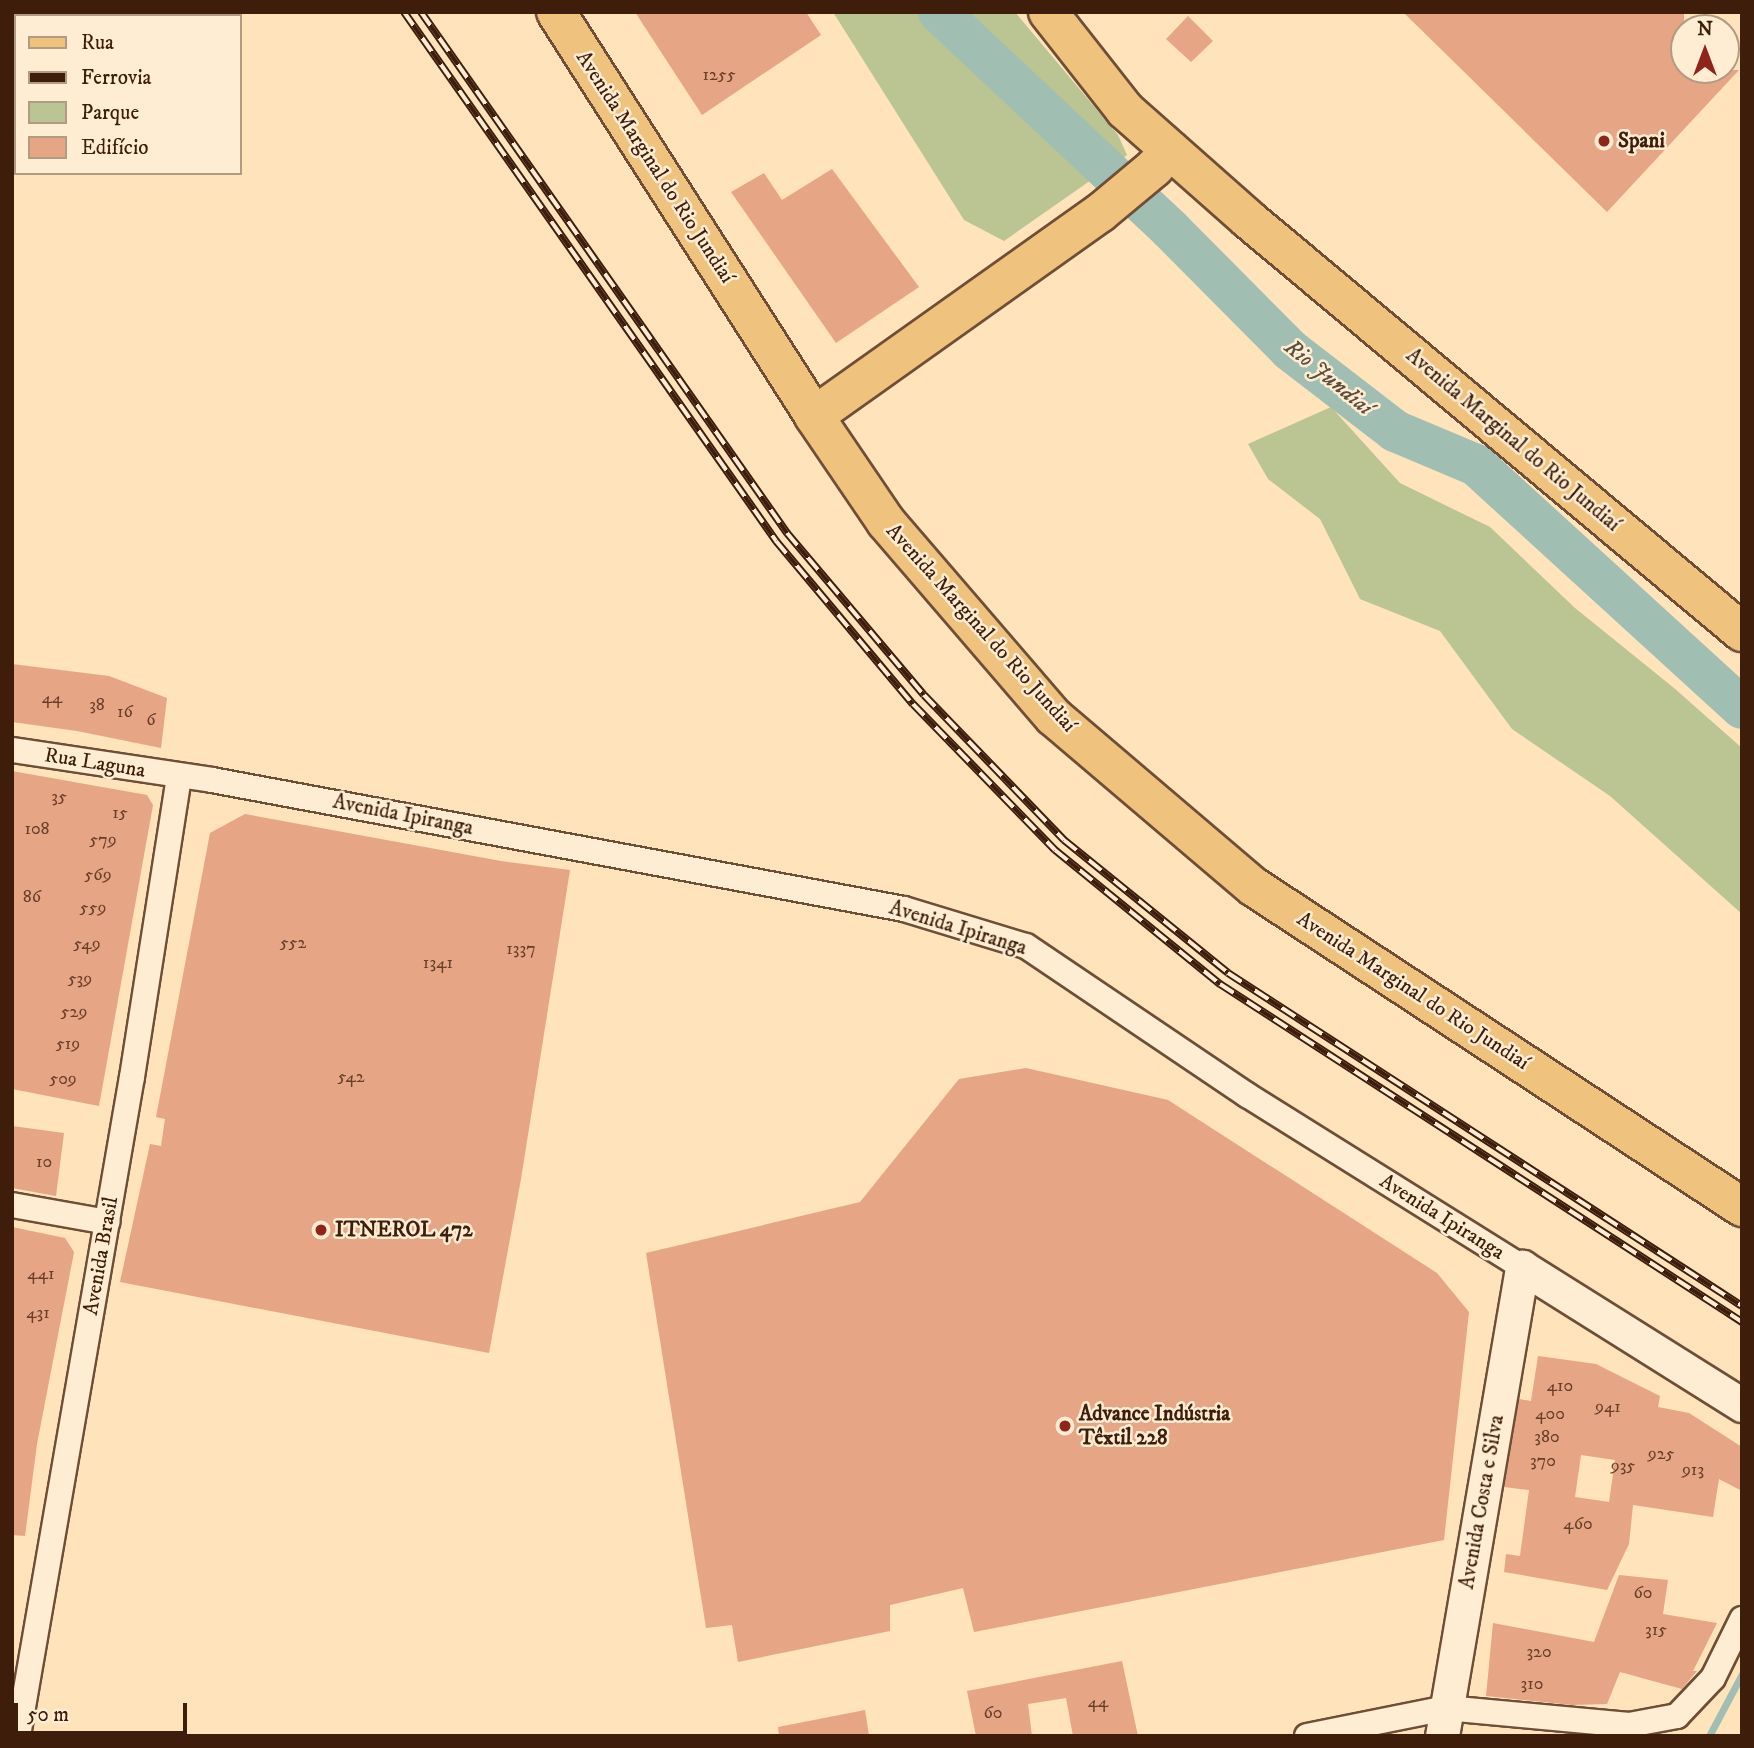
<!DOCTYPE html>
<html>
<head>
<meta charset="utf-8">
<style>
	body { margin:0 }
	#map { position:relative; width:1754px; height:1748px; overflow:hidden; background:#fee3bb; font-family:"IM FELL DW Pica",serif }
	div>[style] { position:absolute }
	.green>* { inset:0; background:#bbc493 }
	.stream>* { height:7px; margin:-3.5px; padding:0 3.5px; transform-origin:3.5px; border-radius:3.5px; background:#a0beb1 }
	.river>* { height:42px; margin:-21px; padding:0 21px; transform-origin:21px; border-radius:21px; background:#a0beb1 }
	.building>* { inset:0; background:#e6a585 }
	.roads { filter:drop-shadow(2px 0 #6f4e37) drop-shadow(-2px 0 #6f4e37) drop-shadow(0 2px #6f4e37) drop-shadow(0 -2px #6f4e37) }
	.street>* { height:24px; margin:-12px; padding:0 12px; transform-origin:12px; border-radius:12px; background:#feedd3 }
	.secondary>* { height:33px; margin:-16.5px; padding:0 16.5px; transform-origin:16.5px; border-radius:16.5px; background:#feedd3 }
	.primary>* { height:38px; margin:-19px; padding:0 19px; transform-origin:19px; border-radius:19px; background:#efc27e }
	.rail>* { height:8px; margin-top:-4px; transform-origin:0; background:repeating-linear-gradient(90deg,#feedd3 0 16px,#3f1d0b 0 32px); box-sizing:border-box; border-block:2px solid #3f1d0b }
	.dots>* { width:19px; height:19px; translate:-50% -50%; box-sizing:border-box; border:4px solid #feedd3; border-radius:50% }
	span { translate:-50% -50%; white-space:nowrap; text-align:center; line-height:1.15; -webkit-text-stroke:5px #feedd3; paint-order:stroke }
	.number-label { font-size:18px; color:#693f2a }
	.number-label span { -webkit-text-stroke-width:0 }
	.poi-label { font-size:21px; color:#3f1d0b; font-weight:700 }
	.left { translate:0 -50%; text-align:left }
	.street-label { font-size:21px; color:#3f1d0b }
	.water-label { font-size:23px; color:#5c4d3d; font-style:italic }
	.frame { position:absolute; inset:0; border:14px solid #3f1d0b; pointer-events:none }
	.legend { position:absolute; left:14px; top:14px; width:228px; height:161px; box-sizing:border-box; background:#feedd3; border:2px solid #b29a83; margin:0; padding:9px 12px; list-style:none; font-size:21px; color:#3f1d0b }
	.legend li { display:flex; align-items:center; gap:14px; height:35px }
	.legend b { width:35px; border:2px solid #b29a83 }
	.north { position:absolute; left:1670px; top:14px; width:70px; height:70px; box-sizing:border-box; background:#feedd3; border:2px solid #b29a83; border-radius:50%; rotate:0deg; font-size:19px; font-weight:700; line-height:28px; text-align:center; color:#3f1d0b }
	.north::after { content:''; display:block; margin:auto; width:24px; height:32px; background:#8f2418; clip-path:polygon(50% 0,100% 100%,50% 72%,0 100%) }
	.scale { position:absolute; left:14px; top:1703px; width:173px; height:32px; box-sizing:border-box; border:4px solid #3f1d0b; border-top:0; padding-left:9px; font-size:21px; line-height:24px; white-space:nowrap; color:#3f1d0b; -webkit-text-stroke:5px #feedd3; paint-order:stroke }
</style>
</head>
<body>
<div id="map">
	<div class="green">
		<div style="clip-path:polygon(833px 12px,1015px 12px,1118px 135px,1127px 155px,1004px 241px,964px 220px)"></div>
		<div style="clip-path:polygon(1331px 407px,1400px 483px,1490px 527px,1575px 608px,1674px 688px,1742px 748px,1742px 914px,1610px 796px,1512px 729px,1440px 631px,1360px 599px,1320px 519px,1268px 479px,1248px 444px)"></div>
	</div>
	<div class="stream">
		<div style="left:1709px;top:1736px;width:70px;rotate:-62deg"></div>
	</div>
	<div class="river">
		<div style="left:939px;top:12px;width:317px;rotate:43.2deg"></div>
		<div style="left:1170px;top:229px;width:170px;rotate:45.2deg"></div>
		<div style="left:1290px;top:350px;width:133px;rotate:37.6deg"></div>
		<div style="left:1395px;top:431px;width:88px;rotate:22.8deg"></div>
		<div style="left:1476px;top:465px;width:360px;rotate:42.4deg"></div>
	</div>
	<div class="building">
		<div style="clip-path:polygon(635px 12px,806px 12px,821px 35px,702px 115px)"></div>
		<div style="clip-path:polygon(1403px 12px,1684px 12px,1684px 70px,1739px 70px,1607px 212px)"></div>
		<div style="clip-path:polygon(1188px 16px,1213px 41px,1191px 62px,1166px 39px)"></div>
		<div style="clip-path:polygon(832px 169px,919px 287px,836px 343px,731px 192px,764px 173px,782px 200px)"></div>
		<div style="clip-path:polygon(12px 664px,109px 676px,167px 698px,161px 748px,77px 731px,12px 722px)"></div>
		<div style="clip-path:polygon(12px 771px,147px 795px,153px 805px,99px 1106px,12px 1089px)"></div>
		<div style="clip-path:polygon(245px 814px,501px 861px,570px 870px,521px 1179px,489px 1353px,120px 1282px,150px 1144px,161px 1146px,165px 1119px,156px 1117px,210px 833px)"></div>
		<div style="clip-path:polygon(1026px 1068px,1168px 1100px,1437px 1273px,1469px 1312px,1444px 1540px,974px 1632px,963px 1588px,890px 1605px,890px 1631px,738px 1662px,732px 1625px,706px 1628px,646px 1253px,860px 1202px,959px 1079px)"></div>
		<div style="clip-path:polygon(12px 1126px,64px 1133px,56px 1196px,12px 1188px)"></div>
		<div style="clip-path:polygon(12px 1227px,65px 1238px,74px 1252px,37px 1444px,25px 1536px,12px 1535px)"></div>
		<div style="clip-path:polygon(evenodd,1538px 1356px,1596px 1364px,1660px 1396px,1658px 1407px,1689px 1413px,1742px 1447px,1742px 1491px,1719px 1479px,1713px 1517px,1633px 1505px,1629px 1544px,1607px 1590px,1504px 1572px,1506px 1554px,1520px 1556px,1529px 1490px,1504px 1487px,1519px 1399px,1531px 1401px,1538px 1356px,1581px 1455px,1615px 1460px,1609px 1502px,1575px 1497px,1581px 1455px)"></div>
		<div style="clip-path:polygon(1619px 1575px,1668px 1580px,1663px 1614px,1717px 1623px,1693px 1671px,1697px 1671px,1682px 1689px,1620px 1672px,1607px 1704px,1572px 1705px,1486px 1696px,1493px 1623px,1594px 1642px)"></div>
		<div style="clip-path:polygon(1122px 1661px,1138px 1736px,1073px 1736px,1066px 1698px,1028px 1704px,1032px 1736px,976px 1736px,967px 1691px)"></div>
		<div style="clip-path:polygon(865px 1710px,869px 1736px,779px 1736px,778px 1727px)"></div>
	</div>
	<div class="roads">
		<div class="street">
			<div style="left:12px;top:750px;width:202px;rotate:8.5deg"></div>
			<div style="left:212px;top:780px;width:704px;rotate:10.56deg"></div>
			<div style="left:904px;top:909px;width:127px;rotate:16.9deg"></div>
			<div style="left:1026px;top:946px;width:267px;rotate:34deg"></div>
			<div style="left:1247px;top:1095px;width:324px;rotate:32deg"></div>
			<div style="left:12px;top:1205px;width:97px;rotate:10.1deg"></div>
			<div style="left:18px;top:1736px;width:669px;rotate:-80.19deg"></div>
			<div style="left:132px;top:1077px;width:305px;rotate:-81.1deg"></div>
			<div style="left:1307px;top:1736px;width:142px;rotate:-11.4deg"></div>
			<div style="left:1446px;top:1708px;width:184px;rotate:5.3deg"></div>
			<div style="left:1629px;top:1725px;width:49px;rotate:-10.6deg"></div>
			<div style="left:1677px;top:1716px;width:52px;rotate:-46.5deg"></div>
			<div style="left:1713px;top:1678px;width:66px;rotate:-63.8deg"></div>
		</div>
		<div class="secondary">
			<div style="left:1442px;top:1736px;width:476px;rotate:-80.3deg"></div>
			<div style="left:1522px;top:1267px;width:260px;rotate:32.1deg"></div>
		</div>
		<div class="primary">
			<div style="left:556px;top:12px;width:479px;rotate:57.4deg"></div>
			<div style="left:814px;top:416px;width:128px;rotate:55.8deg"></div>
			<div style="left:886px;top:522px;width:257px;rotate:49.3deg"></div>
			<div style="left:1054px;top:717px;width:262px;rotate:40.4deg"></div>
			<div style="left:1254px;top:887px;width:584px;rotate:33.25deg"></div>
			<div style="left:1048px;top:12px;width:125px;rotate:51.8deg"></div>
			<div style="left:1125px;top:110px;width:164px;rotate:41.5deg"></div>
			<div style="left:1248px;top:219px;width:644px;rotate:39.9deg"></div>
			<div style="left:814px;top:416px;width:351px;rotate:-35.4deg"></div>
			<div style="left:1100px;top:213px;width:70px;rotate:-39.8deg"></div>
			<div style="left:1154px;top:168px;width:24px;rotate:-48deg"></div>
		</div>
	</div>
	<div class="rail">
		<div style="left:404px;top:12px;width:647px;rotate:54.88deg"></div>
		<div style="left:776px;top:541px;width:213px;rotate:50deg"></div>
		<div style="left:913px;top:704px;width:204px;rotate:45.8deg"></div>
		<div style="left:1055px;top:850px;width:213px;rotate:39.1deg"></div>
		<div style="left:1220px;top:984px;width:622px;rotate:32.92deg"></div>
		<div style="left:421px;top:12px;width:637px;rotate:54.91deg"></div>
		<div style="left:787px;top:533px;width:212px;rotate:49.8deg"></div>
		<div style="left:924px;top:695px;width:202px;rotate:46deg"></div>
		<div style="left:1064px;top:840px;width:211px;rotate:39deg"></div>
		<div style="left:1228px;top:973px;width:612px;rotate:32.94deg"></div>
	</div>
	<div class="dots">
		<div style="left:1604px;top:141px;background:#8f2418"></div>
		<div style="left:321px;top:1230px;background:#8f2418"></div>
		<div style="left:1065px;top:1426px;background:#8f2418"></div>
	</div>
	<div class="number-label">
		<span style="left:719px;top:75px">1255</span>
		<span style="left:52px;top:698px">44</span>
		<span style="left:97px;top:705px">38</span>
		<span style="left:125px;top:712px">16</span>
		<span style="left:151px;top:720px">6</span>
		<span style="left:59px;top:797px">35</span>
		<span style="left:120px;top:813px">15</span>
		<span style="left:37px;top:829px">108</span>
		<span style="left:103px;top:840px">579</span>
		<span style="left:98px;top:875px">569</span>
		<span style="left:32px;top:897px">86</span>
		<span style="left:93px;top:908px">559</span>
		<span style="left:293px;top:943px">552</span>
		<span style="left:87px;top:944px">549</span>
		<span style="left:521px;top:949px">1337</span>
		<span style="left:438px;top:963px">1341</span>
		<span style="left:80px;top:979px">539</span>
		<span style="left:74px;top:1012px">529</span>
		<span style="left:68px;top:1044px">519</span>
		<span style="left:351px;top:1077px">542</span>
		<span style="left:63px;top:1079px">509</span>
		<span style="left:44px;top:1162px">10</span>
		<span style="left:41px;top:1274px">441</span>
		<span style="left:38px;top:1313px">431</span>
		<span style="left:1560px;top:1386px">410</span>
		<span style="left:1608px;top:1407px">941</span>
		<span style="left:1550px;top:1414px">400</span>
		<span style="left:1547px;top:1437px">380</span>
		<span style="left:1661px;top:1454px">925</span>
		<span style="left:1543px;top:1461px">370</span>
		<span style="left:1623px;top:1466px">935</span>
		<span style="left:1693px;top:1470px">913</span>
		<span style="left:1578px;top:1524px">460</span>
		<span style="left:1643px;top:1593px">60</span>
		<span style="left:1656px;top:1630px">315</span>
		<span style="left:1539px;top:1652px">320</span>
		<span style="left:1532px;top:1684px">310</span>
		<span style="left:1098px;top:1702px">44</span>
		<span style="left:993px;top:1713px">60</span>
	</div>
	<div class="poi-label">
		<span class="left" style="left:1618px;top:141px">Spani</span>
		<span class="left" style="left:335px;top:1230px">ITNEROL 472</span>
		<span class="left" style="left:1079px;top:1426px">Advance Indústria<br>Têxtil 228</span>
	</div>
	<div class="street-label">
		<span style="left:655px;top:167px;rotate:57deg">Avenida Marginal do Rio Jundiaí</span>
		<span style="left:1513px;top:440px;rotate:40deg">Avenida Marginal do Rio Jundiaí</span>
		<span style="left:981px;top:628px;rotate:48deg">Avenida Marginal do Rio Jundiaí</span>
		<span style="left:95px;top:763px;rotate:9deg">Rua Laguna</span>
		<span style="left:403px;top:815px;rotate:11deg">Avenida Ipiranga</span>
		<span style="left:958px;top:928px;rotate:17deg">Avenida Ipiranga</span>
		<span style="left:1413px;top:991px;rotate:33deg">Avenida Marginal do Rio Jundiaí</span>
		<span style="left:1442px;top:1217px;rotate:32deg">Avenida Ipiranga</span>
		<span style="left:101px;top:1256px;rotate:-80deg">Avenida Brasil</span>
		<span style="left:1482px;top:1502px;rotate:-80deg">Avenida Costa e Silva</span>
	</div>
	<div class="water-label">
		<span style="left:1328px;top:378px;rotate:39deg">Rio Jundiaí</span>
	</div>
	<div class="frame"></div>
	<ul class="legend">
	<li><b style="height:9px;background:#efc27e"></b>Rua</li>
	<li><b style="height:9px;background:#3f1d0b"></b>Ferrovia</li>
	<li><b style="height:19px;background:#bbc493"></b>Parque</li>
	<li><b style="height:19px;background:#e6a585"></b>Edifício</li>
	</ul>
	<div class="north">N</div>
	<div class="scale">50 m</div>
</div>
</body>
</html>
